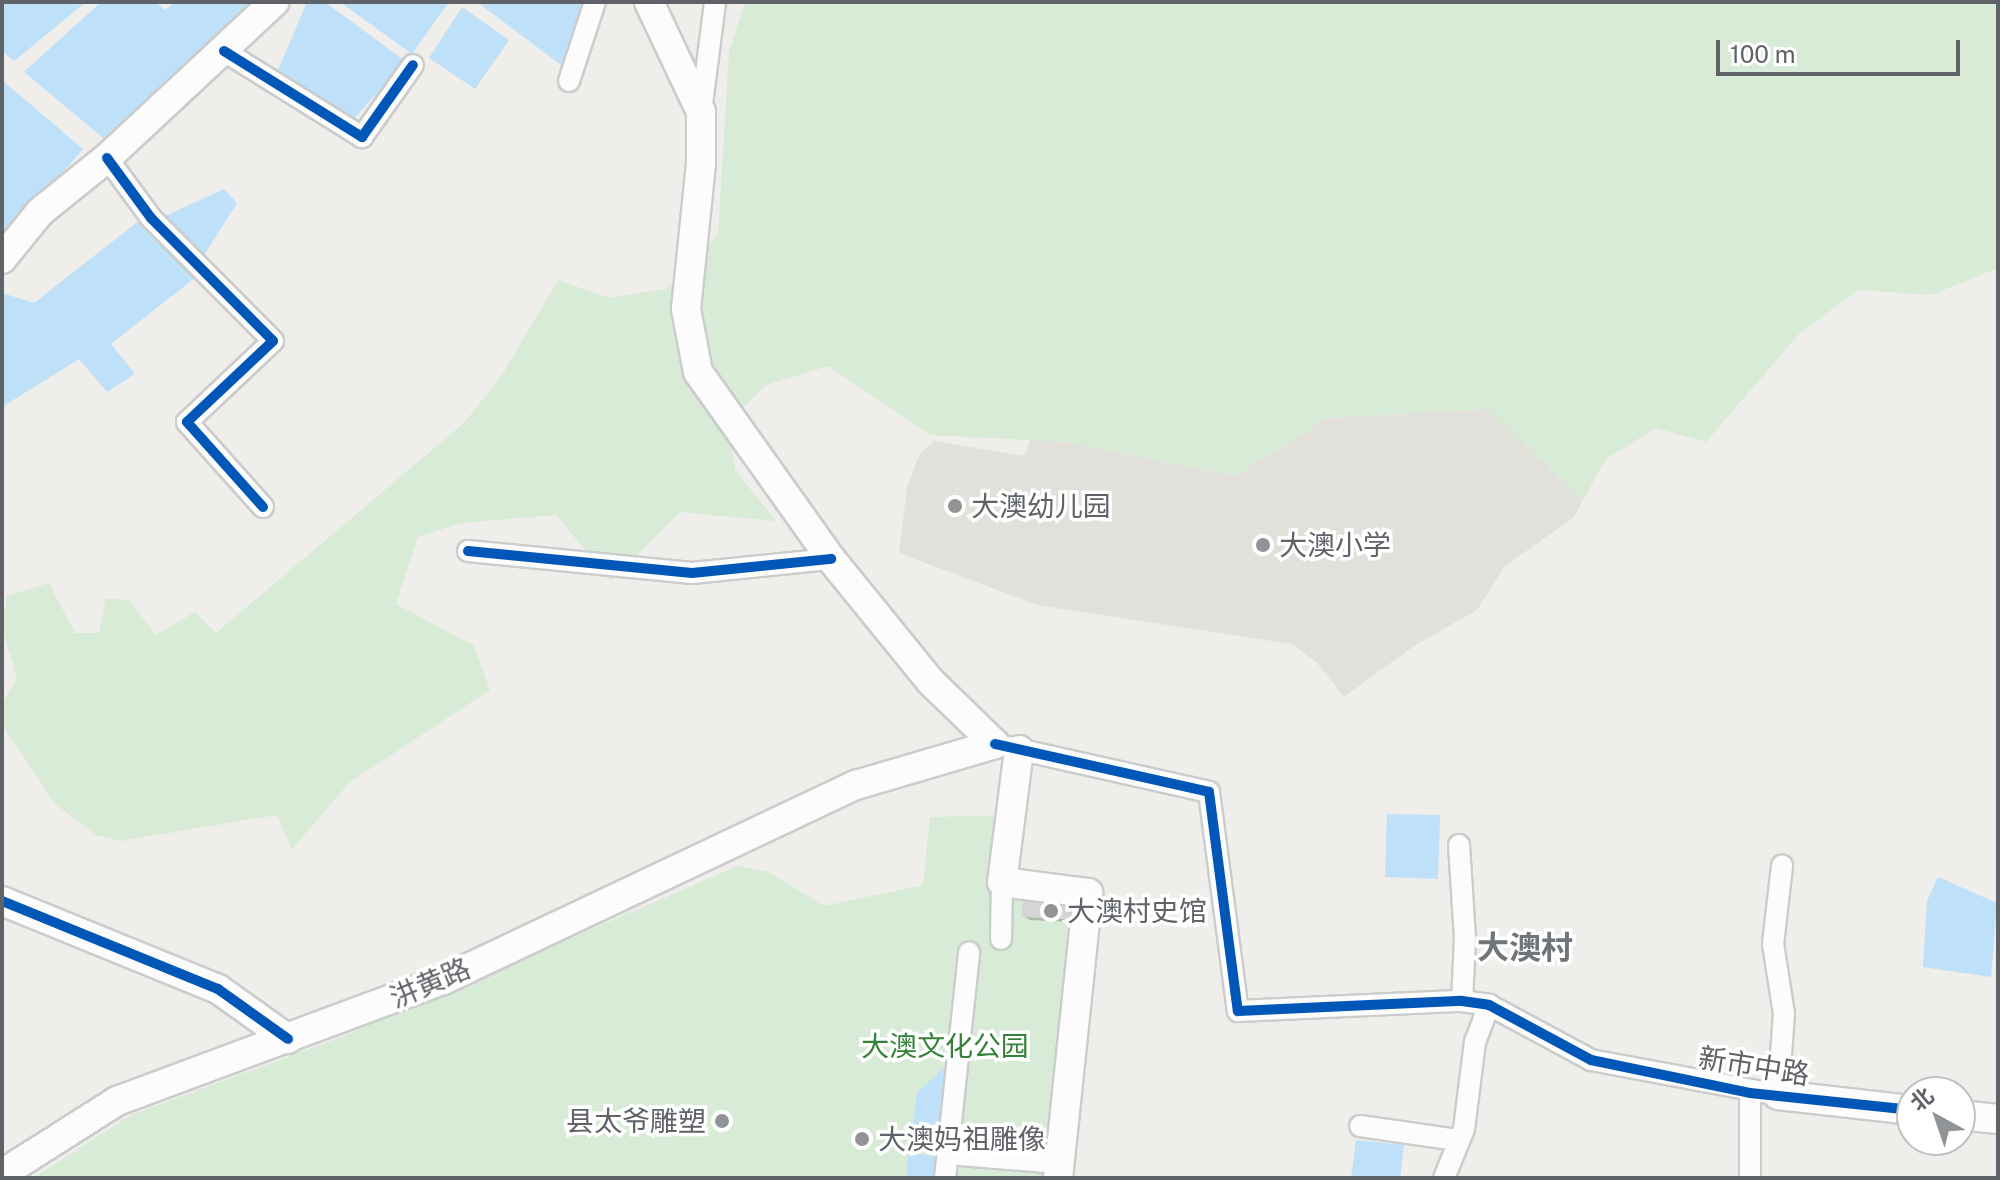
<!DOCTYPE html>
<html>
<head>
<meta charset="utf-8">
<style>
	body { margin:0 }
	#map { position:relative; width:2000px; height:1180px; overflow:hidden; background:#efeeea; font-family:"Public Sans","Noto Sans SC",sans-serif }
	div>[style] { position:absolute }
	.education>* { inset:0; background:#e2e0da }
	.green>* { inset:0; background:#d8ebd6 }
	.water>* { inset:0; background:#bfe0f9 }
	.shadow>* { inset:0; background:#0003 }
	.building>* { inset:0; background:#d6d5d3 }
	.roads { filter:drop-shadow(2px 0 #cbcccc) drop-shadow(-2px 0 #cbcccc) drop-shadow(0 2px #cbcccc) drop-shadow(0 -2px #cbcccc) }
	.street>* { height:20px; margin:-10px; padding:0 10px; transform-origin:10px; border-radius:10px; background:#fdfcfc }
	.secondary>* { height:28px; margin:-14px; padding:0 14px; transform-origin:14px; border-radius:14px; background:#fdfcfc }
	.cycleway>* { height:10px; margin:-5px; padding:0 5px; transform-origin:5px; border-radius:5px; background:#0057b8 }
	.dots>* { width:22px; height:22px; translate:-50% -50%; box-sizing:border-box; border:4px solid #fff; border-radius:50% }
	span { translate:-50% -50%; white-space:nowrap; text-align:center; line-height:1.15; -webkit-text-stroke:7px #fff; paint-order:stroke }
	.poi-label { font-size:28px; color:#5f6368 }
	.left { translate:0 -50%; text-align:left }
	.right { translate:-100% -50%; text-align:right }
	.street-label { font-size:28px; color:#5f6368 }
	.park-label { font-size:28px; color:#348238 }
	.quarter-label { font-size:32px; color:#70757a; font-weight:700 }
	.frame { position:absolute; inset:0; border:4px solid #5f6368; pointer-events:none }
	.north { position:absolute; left:1896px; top:1076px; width:80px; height:80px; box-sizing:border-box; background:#fff; border:2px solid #bfc1c3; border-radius:50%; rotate:320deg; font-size:22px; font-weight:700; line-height:32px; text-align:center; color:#5f6368 }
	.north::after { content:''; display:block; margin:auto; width:28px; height:36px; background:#919496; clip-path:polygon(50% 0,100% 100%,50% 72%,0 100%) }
	.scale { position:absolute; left:1716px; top:40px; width:244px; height:36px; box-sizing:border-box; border:4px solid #5f6368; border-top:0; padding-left:10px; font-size:24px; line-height:28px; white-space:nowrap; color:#5f6368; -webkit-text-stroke:6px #fff; paint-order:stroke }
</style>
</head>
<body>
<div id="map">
	<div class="education">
		<div style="clip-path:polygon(1487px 409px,1583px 500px,1574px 517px,1504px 567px,1477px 610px,1414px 646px,1344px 697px,1317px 663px,1292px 644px,1037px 605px,899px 553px,907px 487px,920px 453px,934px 441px,1024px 456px,1030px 440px,1066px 442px,1235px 476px,1328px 418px)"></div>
	</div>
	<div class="green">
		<div style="clip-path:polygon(745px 2px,1998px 2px,1998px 268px,1931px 295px,1858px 290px,1798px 335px,1706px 442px,1656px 428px,1606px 459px,1583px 500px,1486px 409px,1328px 418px,1235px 476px,1066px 442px,930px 435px,828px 366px,766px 385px,728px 423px,735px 470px,776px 521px,680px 512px,611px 581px,556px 515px,461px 523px,418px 537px,396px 604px,474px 646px,490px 690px,350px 782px,292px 849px,277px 815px,121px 841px,96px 835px,54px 803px,2px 724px,2px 704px,17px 678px,2px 627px,7px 596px,49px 583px,75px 633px,99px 633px,106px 598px,129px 600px,156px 635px,195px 612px,216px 633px,465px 422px,504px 372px,558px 280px,609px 298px,666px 289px,718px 235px,729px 52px)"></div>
		<div style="clip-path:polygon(1014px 815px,1014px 879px,1093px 891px,1062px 1178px,33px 1178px,131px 1115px,344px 1036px,738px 866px,768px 872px,824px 906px,923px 885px,930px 817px)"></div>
	</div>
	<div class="water">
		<div style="clip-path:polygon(2px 2px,86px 2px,14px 61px,2px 51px)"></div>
		<div style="clip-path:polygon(101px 2px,155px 2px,165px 10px,175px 2px,257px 2px,108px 142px,24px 72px)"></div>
		<div style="clip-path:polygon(307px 2px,325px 2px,405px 61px,353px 120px,278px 70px)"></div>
		<div style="clip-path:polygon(340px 2px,449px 2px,412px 54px)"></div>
		<div style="clip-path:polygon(477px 2px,586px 2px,577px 44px,561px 65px)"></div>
		<div style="clip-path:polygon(462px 7px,509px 40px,475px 89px,429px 58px)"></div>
		<div style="clip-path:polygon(2px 80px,83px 149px,2px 243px)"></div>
		<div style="clip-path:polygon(224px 189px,237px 203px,203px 257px,163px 217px)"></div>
		<div style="clip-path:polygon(140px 220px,196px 277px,111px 344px,135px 374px,107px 392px,79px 359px,2px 407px,2px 293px,34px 303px)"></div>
		<div style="clip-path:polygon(1387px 814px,1440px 815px,1438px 879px,1385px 877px)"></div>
		<div style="clip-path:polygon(1938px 877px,1997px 903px,1991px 977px,1923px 967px,1927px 901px)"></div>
		<div style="clip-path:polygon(951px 1062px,941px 1148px,911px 1143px,917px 1092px)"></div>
		<div style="clip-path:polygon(1356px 1140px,1404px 1145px,1400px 1178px,1351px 1178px)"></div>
		<div style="clip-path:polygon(908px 1152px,940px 1158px,938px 1178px,907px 1178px)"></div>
	</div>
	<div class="shadow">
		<div style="clip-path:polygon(1026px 896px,1089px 923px,1030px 920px,1023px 916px)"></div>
	</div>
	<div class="building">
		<div style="clip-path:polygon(1024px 893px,1083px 899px,1082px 920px,1021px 917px)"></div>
	</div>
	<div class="roads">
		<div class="street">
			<div style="left:224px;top:51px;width:163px;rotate:31.9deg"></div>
			<div style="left:362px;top:137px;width:88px;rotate:-54.7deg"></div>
			<div style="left:569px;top:81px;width:83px;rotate:-71.8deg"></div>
			<div style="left:701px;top:112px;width:111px;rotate:-82.7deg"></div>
			<div style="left:107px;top:158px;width:74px;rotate:53.7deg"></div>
			<div style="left:151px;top:218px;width:173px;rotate:45.2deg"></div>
			<div style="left:273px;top:341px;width:118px;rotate:136.7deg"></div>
			<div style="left:187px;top:422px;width:114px;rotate:48.2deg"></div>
			<div style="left:468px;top:551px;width:225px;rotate:5.6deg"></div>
			<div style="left:692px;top:573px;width:140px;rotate:-5.8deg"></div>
			<div style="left:1008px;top:747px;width:206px;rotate:12.6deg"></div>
			<div style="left:1209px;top:792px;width:221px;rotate:82.5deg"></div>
			<div style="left:1238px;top:1011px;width:224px;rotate:-2.6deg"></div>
			<div style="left:1462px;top:1001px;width:27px;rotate:8deg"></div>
			<div style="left:1489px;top:1005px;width:116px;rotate:28.3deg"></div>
			<div style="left:1591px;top:1060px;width:190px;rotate:10.6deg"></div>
			<div style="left:1778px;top:1095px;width:81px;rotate:-85.8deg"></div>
			<div style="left:1784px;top:1014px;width:71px;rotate:-98.9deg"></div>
			<div style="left:1773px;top:944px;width:79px;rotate:-83.4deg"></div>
			<div style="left:1459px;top:845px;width:93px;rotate:86.3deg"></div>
			<div style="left:1465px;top:938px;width:63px;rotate:92.7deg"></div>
			<div style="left:1001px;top:939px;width:57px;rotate:-89deg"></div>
			<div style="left:1750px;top:1093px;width:85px;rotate:90deg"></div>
			<div style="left:1360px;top:1126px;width:98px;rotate:8.2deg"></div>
			<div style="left:948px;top:1154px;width:111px;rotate:4.6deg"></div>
			<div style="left:945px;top:1178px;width:227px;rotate:-83.9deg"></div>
			<div style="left:1444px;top:1178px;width:53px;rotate:-67.8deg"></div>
			<div style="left:1464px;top:1129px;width:88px;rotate:-82.8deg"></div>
			<div style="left:1475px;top:1042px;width:40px;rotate:-69deg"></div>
		</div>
		<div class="secondary">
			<div style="left:2px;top:259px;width:60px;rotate:-51deg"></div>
			<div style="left:40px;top:212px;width:86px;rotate:-38.9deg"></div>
			<div style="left:107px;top:158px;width:229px;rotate:-43deg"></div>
			<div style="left:1019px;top:750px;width:133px;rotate:97.3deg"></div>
			<div style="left:1002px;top:882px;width:87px;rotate:7.3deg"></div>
			<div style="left:1088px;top:893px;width:287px;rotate:96deg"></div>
			<div style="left:2px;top:901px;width:233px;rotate:22.2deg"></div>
			<div style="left:218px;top:989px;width:86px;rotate:35.5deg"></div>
			<div style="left:1778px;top:1095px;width:135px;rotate:6.4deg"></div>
			<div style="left:1960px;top:1115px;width:38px;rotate:6deg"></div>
			<div style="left:2px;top:1174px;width:136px;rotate:-32.4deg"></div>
			<div style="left:117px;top:1101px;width:348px;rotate:-20.4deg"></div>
			<div style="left:443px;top:980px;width:457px;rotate:-25.3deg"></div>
			<div style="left:856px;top:785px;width:145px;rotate:-16.4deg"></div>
			<div style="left:995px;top:744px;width:89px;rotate:-135.9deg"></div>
			<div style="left:931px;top:682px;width:159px;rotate:-129.1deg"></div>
			<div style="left:831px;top:559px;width:229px;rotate:-125.4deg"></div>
			<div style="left:698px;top:372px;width:64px;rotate:-100.8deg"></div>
			<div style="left:686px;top:309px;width:147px;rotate:-84.1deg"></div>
			<div style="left:701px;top:163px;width:51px;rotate:-90deg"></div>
			<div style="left:701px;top:112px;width:122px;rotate:-115.3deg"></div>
		</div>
	</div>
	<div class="cycleway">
		<div style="left:224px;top:51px;width:163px;rotate:31.9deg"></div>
		<div style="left:362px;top:137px;width:88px;rotate:-54.7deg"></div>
		<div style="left:107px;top:158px;width:74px;rotate:53.7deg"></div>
		<div style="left:151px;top:218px;width:173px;rotate:45.2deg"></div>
		<div style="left:273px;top:341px;width:118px;rotate:136.7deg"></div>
		<div style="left:187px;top:422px;width:114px;rotate:48.2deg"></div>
		<div style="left:468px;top:551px;width:225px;rotate:5.6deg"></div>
		<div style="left:692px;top:573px;width:140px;rotate:-5.8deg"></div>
		<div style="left:995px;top:744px;width:219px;rotate:12.6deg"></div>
		<div style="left:1209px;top:792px;width:221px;rotate:82.5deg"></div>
		<div style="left:1238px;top:1011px;width:224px;rotate:-2.6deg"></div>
		<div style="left:1462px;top:1001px;width:27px;rotate:8deg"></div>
		<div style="left:1489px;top:1005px;width:116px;rotate:28.3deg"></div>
		<div style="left:1591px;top:1060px;width:162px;rotate:11.7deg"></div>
		<div style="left:1750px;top:1093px;width:163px;rotate:6deg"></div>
		<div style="left:2px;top:901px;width:233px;rotate:22.2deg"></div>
		<div style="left:218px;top:989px;width:86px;rotate:35.5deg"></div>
	</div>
	<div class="dots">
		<div style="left:955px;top:506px;background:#919496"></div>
		<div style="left:1263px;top:545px;background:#919496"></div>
		<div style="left:1051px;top:911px;background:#919496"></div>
		<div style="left:722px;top:1121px;background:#919496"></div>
		<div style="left:862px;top:1139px;background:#919496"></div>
	</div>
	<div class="poi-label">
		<span class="left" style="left:971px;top:506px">大澳幼儿园</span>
		<span class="left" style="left:1279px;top:545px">大澳小学</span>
		<span class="left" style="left:1067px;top:911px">大澳村史馆</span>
		<span class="right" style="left:706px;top:1121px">县太爷雕塑</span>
		<span class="left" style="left:878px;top:1139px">大澳妈祖雕像</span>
	</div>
	<div class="street-label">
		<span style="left:430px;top:983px;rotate:-23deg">汫黄路</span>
		<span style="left:1754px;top:1066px;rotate:9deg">新市中路</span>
	</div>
	<div class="park-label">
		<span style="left:945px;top:1046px">大澳文化公园</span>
	</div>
	<div class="quarter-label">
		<span style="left:1525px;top:948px">大澳村</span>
	</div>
	<div class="frame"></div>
	<div class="north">北</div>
	<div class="scale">100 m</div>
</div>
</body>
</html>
